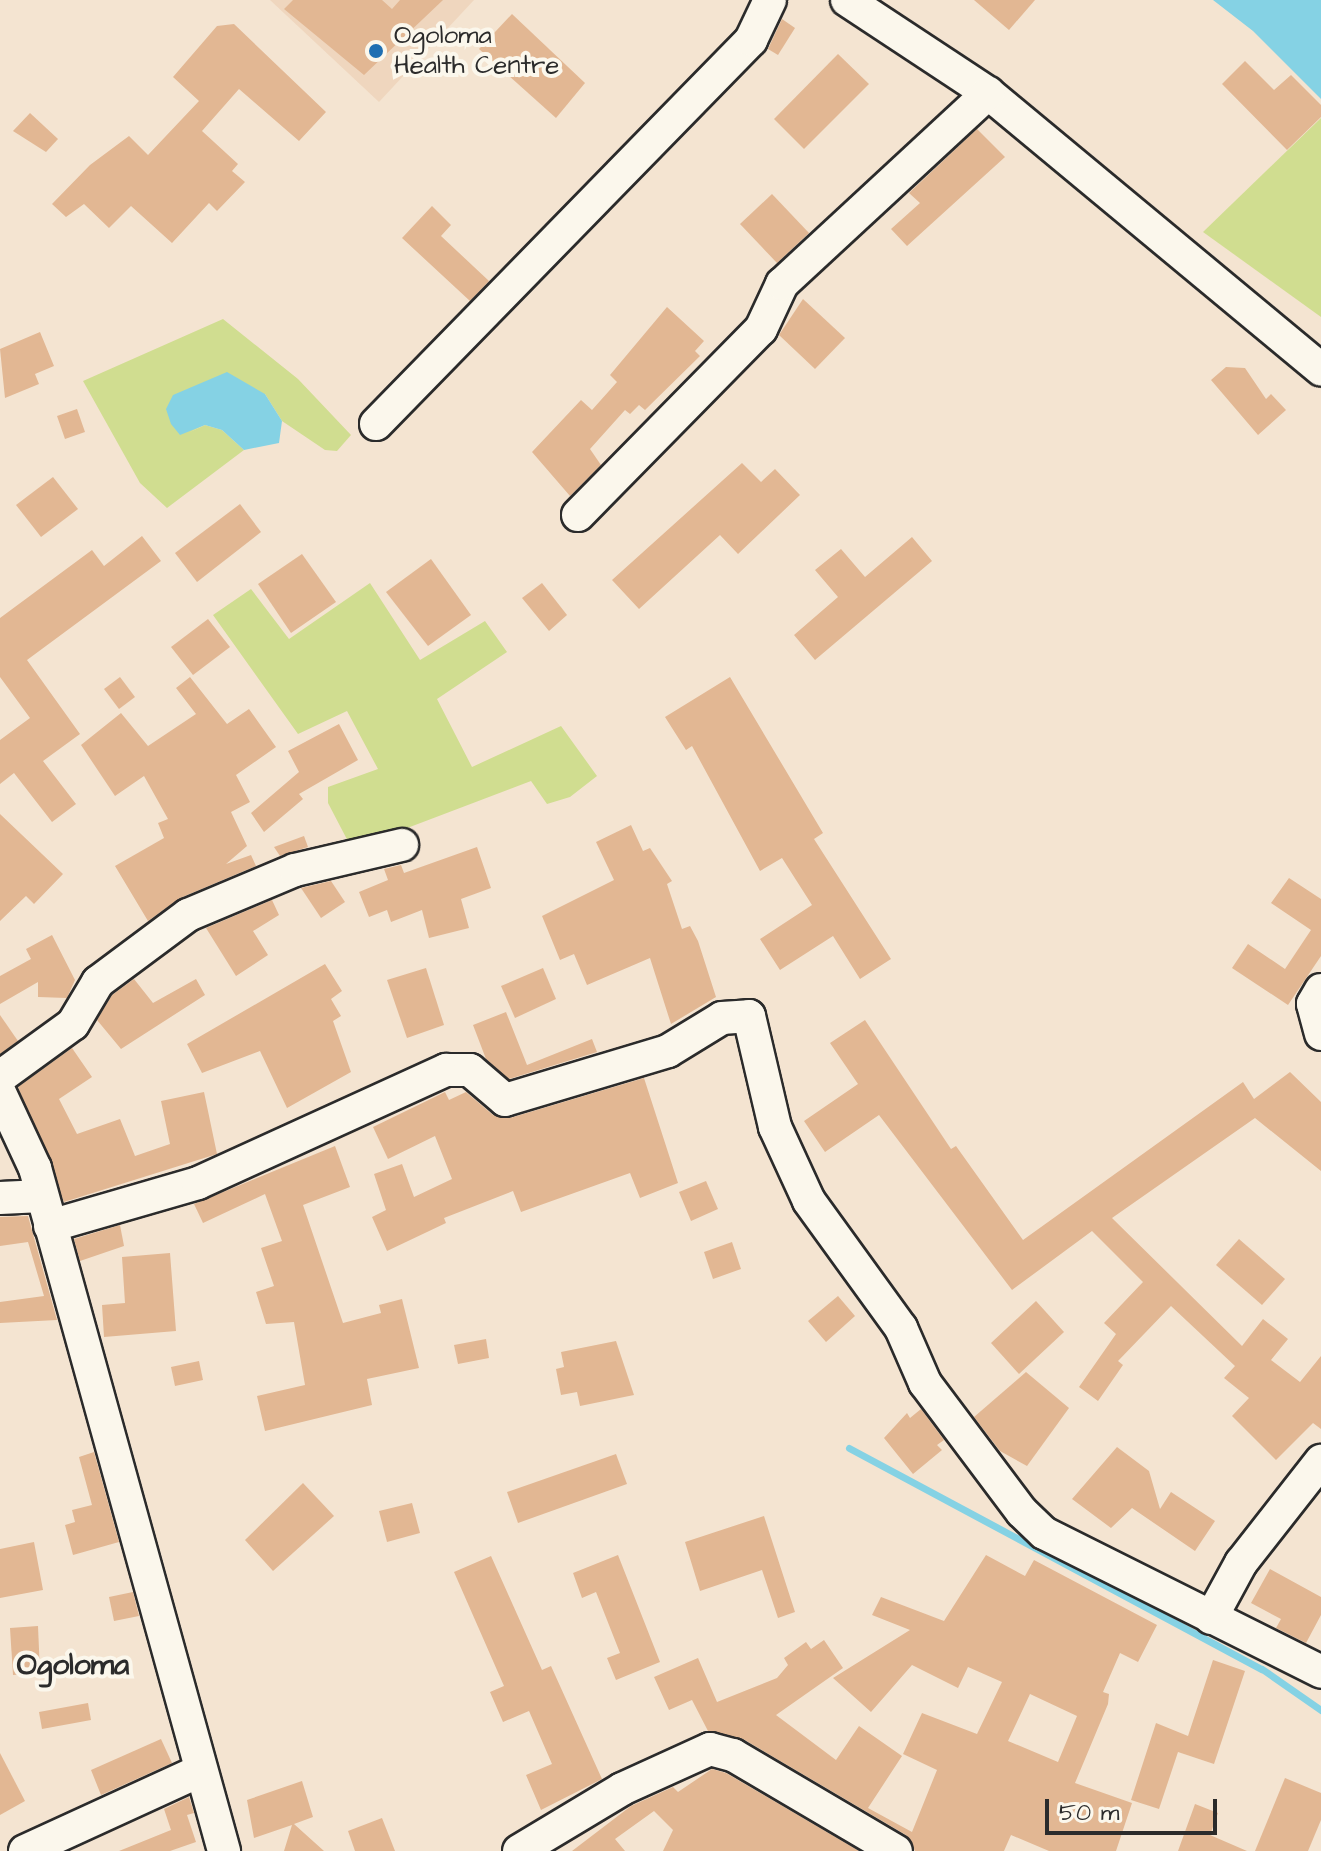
<!DOCTYPE html>
<html>
<head>
<meta charset="utf-8">
<style>
	body { margin:0 }
	#map { position:relative; width:1321px; height:1851px; overflow:hidden; background:#f4e4d1; font-family:"Architects Daughter",sans-serif }
	div>[style] { position:absolute }
	.built>* { inset:0; background:#efd6be }
	.green>* { inset:0; background:#d0dd90 }
	.water>* { inset:0; background:#85d2e4 }
	.stream>* { height:7px; margin:-3.5px; padding:0 3.5px; transform-origin:3.5px; border-radius:3.5px; background:#85d2e4 }
	.building>* { inset:0; background:#e2b793 }
	.roads { filter:drop-shadow(2px 0 #2b2b2b) drop-shadow(-2px 0 #2b2b2b) drop-shadow(0 2px #2b2b2b) drop-shadow(0 -2px #2b2b2b) }
	.minor>* { height:32px; margin:-16px; padding:0 16px; transform-origin:16px; border-radius:16px; background:#fbf7ec }
	.dots>* { width:22px; height:22px; translate:-50% -50%; box-sizing:border-box; border:4px solid #fbf7ec; border-radius:50% }
	span { translate:-50% -50%; white-space:nowrap; text-align:center; line-height:1.15; -webkit-text-stroke:8px #fbf7ec; paint-order:stroke }
	.poi-label { font-size:26px; color:#2b2b2b }
	.left { translate:0 -50%; text-align:left }
	.quarter-label { font-size:30px; color:#2b2b2b; font-weight:700 }
	.scale { position:absolute; left:1045px; top:1799px; width:172px; height:36px; box-sizing:border-box; border:4px solid #2b2b2b; border-top:0; padding-left:10px; font-size:24px; line-height:28px; white-space:nowrap; color:#2b2b2b; -webkit-text-stroke:6px #fbf7ec; paint-order:stroke }
</style>
</head>
<body>
<div id="map">
	<div class="built">
		<div style="clip-path:polygon(270px 0,474px 0,379px 102px)"></div>
	</div>
	<div class="green">
		<div style="clip-path:polygon(1321px 118px,1321px 317px,1203px 232px)"></div>
		<div style="clip-path:polygon(223px 319px,298px 379px,351px 435px,337px 451px,325px 450px,282px 421px,265px 394px,190px 432px,205px 425px,222px 430px,244px 450px,167px 508px,140px 483px,83px 381px)"></div>
		<div style="clip-path:polygon(370px 583px,420px 660px,485px 621px,507px 652px,437px 699px,472px 767px,561px 726px,597px 776px,570px 797px,547px 804px,531px 781px,352px 849px,328px 803px,328px 787px,378px 769px,347px 711px,298px 734px,213px 615px,251px 589px,289px 639px)"></div>
	</div>
	<div class="water">
		<div style="clip-path:polygon(1213px 0,1321px 0,1321px 99px,1253px 31px)"></div>
		<div style="clip-path:polygon(227px 372px,265px 394px,282px 421px,279px 443px,244px 450px,222px 430px,205px 425px,180px 435px,171px 424px,166px 409px,173px 395px)"></div>
	</div>
	<div class="stream">
		<div style="left:849px;top:1448px;width:468px;rotate:28.2deg"></div>
		<div style="left:1262px;top:1669px;width:72px;rotate:34.8deg"></div>
	</div>
	<div class="building">
		<div style="clip-path:polygon(293px 0,382px 0,392px 9px,400px 0,443px 0,364px 75px,284px 9px)"></div>
		<div style="clip-path:polygon(974px 0,1035px 0,1009px 30px)"></div>
		<div style="clip-path:polygon(512px 14px,585px 83px,556px 118px,479px 49px)"></div>
		<div style="clip-path:polygon(782px 19px,795px 28px,778px 55px,768px 49px)"></div>
		<div style="clip-path:polygon(234px 24px,326px 112px,299px 141px,239px 89px,202px 131px,238px 164px,232px 171px,245px 182px,217px 211px,209px 203px,172px 243px,131px 206px,109px 228px,84px 204px,66px 217px,52px 204px,90px 165px,129px 136px,148px 155px,199px 101px,173px 77px,217px 26px)"></div>
		<div style="clip-path:polygon(838px 54px,869px 84px,804px 149px,774px 119px)"></div>
		<div style="clip-path:polygon(1245px 61px,1274px 90px,1291px 75px,1321px 105px,1321px 117px,1287px 150px,1222px 84px)"></div>
		<div style="clip-path:polygon(30px 113px,58px 139px,46px 152px,13px 131px)"></div>
		<div style="clip-path:polygon(977px 129px,1005px 157px,907px 246px,891px 229px,920px 203px,909px 193px)"></div>
		<div style="clip-path:polygon(772px 194px,809px 233px,777px 263px,740px 224px)"></div>
		<div style="clip-path:polygon(432px 206px,451px 225px,441px 236px,489px 281px,470px 301px,402px 238px)"></div>
		<div style="clip-path:polygon(803px 299px,845px 338px,815px 369px,779px 335px)"></div>
		<div style="clip-path:polygon(667px 307px,704px 341px,695px 351px,700px 356px,645px 410px,639px 405px,630px 414px,625px 410px,590px 449px,601px 465px,570px 496px,532px 452px,581px 400px,592px 410px,617px 382px,610px 375px)"></div>
		<div style="clip-path:polygon(40px 332px,54px 366px,35px 374px,39px 384px,5px 398px,0 349px)"></div>
		<div style="clip-path:polygon(1226px 367px,1245px 368px,1266px 399px,1271px 394px,1286px 410px,1258px 435px,1211px 380px)"></div>
		<div style="clip-path:polygon(77px 409px,85px 432px,65px 439px,57px 416px)"></div>
		<div style="clip-path:polygon(742px 463px,761px 482px,775px 469px,800px 495px,738px 554px,720px 535px,639px 609px,612px 580px)"></div>
		<div style="clip-path:polygon(53px 477px,78px 509px,41px 537px,16px 505px)"></div>
		<div style="clip-path:polygon(240px 504px,261px 532px,197px 582px,175px 553px)"></div>
		<div style="clip-path:polygon(142px 536px,161px 561px,27px 660px,80px 734px,43px 761px,76px 804px,52px 822px,14px 773px,0 784px,0 740px,30px 718px,0 677px,0 618px,92px 550px,104px 566px)"></div>
		<div style="clip-path:polygon(912px 537px,932px 561px,815px 660px,794px 635px,838px 597px,815px 570px,841px 549px,865px 577px)"></div>
		<div style="clip-path:polygon(302px 554px,336px 602px,291px 633px,258px 584px)"></div>
		<div style="clip-path:polygon(431px 559px,471px 615px,428px 646px,386px 592px)"></div>
		<div style="clip-path:polygon(542px 583px,567px 615px,549px 631px,522px 598px)"></div>
		<div style="clip-path:polygon(208px 619px,230px 647px,193px 675px,171px 647px)"></div>
		<div style="clip-path:polygon(120px 677px,135px 697px,119px 709px,104px 689px)"></div>
		<div style="clip-path:polygon(190px 677px,227px 724px,249px 709px,276px 747px,236px 775px,250px 802px,231px 812px,247px 846px,226px 864px,251px 855px,256px 866px,180px 898px,148px 921px,115px 866px,164px 838px,158px 823px,168px 819px,144px 776px,115px 796px,81px 745px,121px 713px,148px 746px,196px 714px,176px 688px)"></div>
		<div style="clip-path:polygon(730px 677px,823px 833px,814px 839px,891px 959px,860px 979px,833px 936px,780px 970px,760px 939px,812px 905px,782px 858px,760px 871px,692px 746px,686px 750px,665px 717px)"></div>
		<div style="clip-path:polygon(339px 724px,358px 760px,299px 794px,303px 799px,264px 832px,251px 813px,299px 772px,288px 751px)"></div>
		<div style="clip-path:polygon(0 814px,63px 874px,34px 904px,26px 896px,0 921px)"></div>
		<div style="clip-path:polygon(631px 825px,643px 851px,650px 848px,672px 881px,667px 884px,682px 929px,690px 926px,698px 941px,716px 997px,671px 1024px,650px 958px,587px 985px,574px 954px,560px 960px,542px 916px,614px 880px,596px 842px)"></div>
		<div style="clip-path:polygon(304px 836px,308px 847px,280px 856px,274px 847px)"></div>
		<div style="clip-path:polygon(477px 847px,491px 888px,461px 899px,469px 928px,429px 938px,422px 910px,391px 922px,387px 910px,369px 917px,359px 892px,388px 880px,384px 869px,401px 865px,404px 873px)"></div>
		<div style="clip-path:polygon(1289px 878px,1321px 899px,1321px 956px,1288px 1005px,1232px 968px,1248px 944px,1285px 969px,1311px 930px,1271px 903px)"></div>
		<div style="clip-path:polygon(331px 881px,345px 902px,321px 918px,301px 888px)"></div>
		<div style="clip-path:polygon(272px 900px,279px 915px,253px 931px,268px 955px,236px 976px,206px 928px)"></div>
		<div style="clip-path:polygon(52px 935px,75px 980px,67px 998px,38px 997px,38px 982px,0 1004px,0 976px,31px 959px,26px 949px)"></div>
		<div style="clip-path:polygon(325px 964px,342px 991px,331px 999px,341px 1016px,333px 1021px,351px 1072px,287px 1108px,260px 1051px,202px 1073px,187px 1044px)"></div>
		<div style="clip-path:polygon(426px 968px,444px 1025px,407px 1038px,387px 980px)"></div>
		<div style="clip-path:polygon(543px 968px,556px 999px,515px 1018px,501px 986px)"></div>
		<div style="clip-path:polygon(134px 979px,153px 1003px,196px 979px,205px 995px,121px 1049px,97px 1020px,112px 995px)"></div>
		<div style="clip-path:polygon(506px 1012px,527px 1065px,592px 1039px,597px 1052px,509px 1079px,486px 1059px,473px 1025px)"></div>
		<div style="clip-path:polygon(0 1015px,18px 1041px,0 1054px)"></div>
		<div style="clip-path:polygon(865px 1020px,951px 1149px,956px 1146px,1023px 1240px,1243px 1082px,1254px 1099px,1290px 1072px,1321px 1102px,1321px 1171px,1255px 1118px,1112px 1218px,1242px 1346px,1263px 1319px,1288px 1339px,1271px 1360px,1300px 1382px,1321px 1356px,1321px 1429px,1313px 1423px,1276px 1460px,1232px 1416px,1249px 1398px,1224px 1378px,1235px 1366px,1171px 1306px,1118px 1361px,1123px 1365px,1098px 1401px,1079px 1387px,1116px 1334px,1104px 1323px,1143px 1282px,1092px 1231px,1012px 1290px,879px 1115px,825px 1152px,804px 1121px,858px 1084px,830px 1043px)"></div>
		<div style="clip-path:polygon(72px 1048px,92px 1077px,59px 1099px,77px 1134px,120px 1119px,135px 1156px,170px 1144px,161px 1101px,204px 1092px,217px 1154px,64px 1202px,18px 1087px)"></div>
		<div style="clip-path:polygon(644px 1078px,678px 1183px,640px 1198px,630px 1173px,521px 1212px,513px 1191px,444px 1218px,446px 1223px,387px 1251px,372px 1217px,386px 1210px,374px 1174px,402px 1164px,414px 1197px,452px 1179px,435px 1136px,388px 1159px,373px 1127px,445px 1092px,449px 1100px,466px 1092px,493px 1115px,510px 1118px)"></div>
		<div style="clip-path:polygon(335px 1146px,350px 1187px,303px 1205px,343px 1323px,381px 1313px,379px 1305px,402px 1299px,419px 1368px,367px 1379px,372px 1405px,265px 1431px,257px 1396px,305px 1385px,294px 1322px,266px 1324px,256px 1292px,274px 1286px,261px 1248px,282px 1241px,265px 1194px,203px 1223px,194px 1204px)"></div>
		<div style="clip-path:polygon(706px 1181px,718px 1209px,691px 1221px,679px 1192px)"></div>
		<div style="clip-path:polygon(28px 1216px,57px 1320px,0 1323px,0 1302px,44px 1296px,28px 1242px,0 1246px,0 1217px)"></div>
		<div style="clip-path:polygon(120px 1225px,124px 1246px,80px 1261px,74px 1239px)"></div>
		<div style="clip-path:polygon(1239px 1239px,1285px 1279px,1262px 1305px,1216px 1265px)"></div>
		<div style="clip-path:polygon(732px 1242px,741px 1269px,713px 1279px,704px 1252px)"></div>
		<div style="clip-path:polygon(170px 1253px,176px 1331px,104px 1337px,102px 1305px,125px 1303px,122px 1257px)"></div>
		<div style="clip-path:polygon(838px 1296px,855px 1316px,826px 1342px,808px 1321px)"></div>
		<div style="clip-path:polygon(1036px 1301px,1064px 1332px,1019px 1374px,991px 1343px)"></div>
		<div style="clip-path:polygon(486px 1339px,489px 1358px,458px 1364px,454px 1345px)"></div>
		<div style="clip-path:polygon(616px 1341px,634px 1395px,580px 1406px,577px 1392px,561px 1395px,556px 1369px,564px 1367px,561px 1352px)"></div>
		<div style="clip-path:polygon(199px 1361px,203px 1380px,175px 1386px,171px 1367px)"></div>
		<div style="clip-path:polygon(1026px 1372px,1069px 1408px,1027px 1466px,1000px 1451px,974px 1417px)"></div>
		<div style="clip-path:polygon(921px 1409px,944px 1440px,937px 1445px,942px 1450px,913px 1474px,884px 1438px,907px 1413px,910px 1418px)"></div>
		<div style="clip-path:polygon(1117px 1447px,1149px 1471px,1160px 1509px,1171px 1492px,1215px 1521px,1195px 1551px,1132px 1508px,1111px 1528px,1072px 1499px)"></div>
		<div style="clip-path:polygon(94px 1452px,119px 1542px,73px 1555px,65px 1525px,75px 1522px,72px 1510px,92px 1505px,79px 1457px)"></div>
		<div style="clip-path:polygon(616px 1454px,627px 1484px,518px 1523px,507px 1492px)"></div>
		<div style="clip-path:polygon(303px 1483px,334px 1516px,273px 1571px,245px 1540px)"></div>
		<div style="clip-path:polygon(412px 1503px,420px 1533px,387px 1542px,379px 1511px)"></div>
		<div style="clip-path:polygon(764px 1516px,795px 1612px,778px 1618px,762px 1570px,700px 1591px,685px 1542px)"></div>
		<div style="clip-path:polygon(34px 1542px,43px 1590px,0 1598px,0 1549px)"></div>
		<div style="clip-path:polygon(618px 1555px,660px 1662px,616px 1680px,607px 1658px,620px 1653px,596px 1592px,582px 1598px,573px 1573px)"></div>
		<div style="clip-path:polygon(evenodd,986px 1555px,1025px 1576px,1034px 1560px,1157px 1625px,1138px 1662px,1120px 1653px,1103px 1692px,1109px 1694px,1108px 1704px,1075px 1783px,1132px 1803px,1116px 1851px,1049px 1851px,1011px 1835px,1004px 1851px,915px 1851px,906px 1835px,743px 1739px,708px 1731px,692px 1700px,669px 1710px,654px 1677px,698px 1658px,717px 1702px,777px 1678px,788px 1665px,784px 1658px,806px 1642px,811px 1649px,824px 1640px,843px 1668px,776px 1715px,836px 1760px,859px 1726px,902px 1756px,868px 1808px,912px 1832px,937px 1770px,903px 1754px,922px 1713px,977px 1734px,1002px 1682px,968px 1667px,958px 1688px,912px 1665px,871px 1712px,833px 1678px,910px 1630px,872px 1615px,881px 1597px,944px 1621px,986px 1555px,1030px 1694px,1077px 1716px,1058px 1762px,1008px 1741px,1030px 1694px)"></div>
		<div style="clip-path:polygon(491px 1556px,542px 1670px,551px 1666px,602px 1779px,541px 1810px,526px 1775px,552px 1764px,529px 1711px,503px 1722px,490px 1692px,504px 1686px,454px 1572px)"></div>
		<div style="clip-path:polygon(1270px 1569px,1321px 1597px,1321px 1615px,1306px 1643px,1276px 1628px,1281px 1619px,1251px 1603px)"></div>
		<div style="clip-path:polygon(133px 1592px,139px 1616px,114px 1621px,109px 1597px)"></div>
		<div style="clip-path:polygon(38px 1626px,40px 1673px,13px 1675px,10px 1628px)"></div>
		<div style="clip-path:polygon(1213px 1660px,1245px 1671px,1214px 1764px,1178px 1752px,1159px 1809px,1131px 1800px,1156px 1723px,1188px 1736px)"></div>
		<div style="clip-path:polygon(88px 1703px,91px 1720px,42px 1729px,39px 1712px)"></div>
		<div style="clip-path:polygon(161px 1739px,172px 1763px,101px 1795px,91px 1770px)"></div>
		<div style="clip-path:polygon(0 1753px,25px 1801px,0 1815px)"></div>
		<div style="clip-path:polygon(712px 1769px,726px 1773px,859px 1851px,663px 1851px,673px 1830px,654px 1811px,615px 1839px,625px 1851px,572px 1851px,631px 1806px,673px 1787px,678px 1792px)"></div>
		<div style="clip-path:polygon(1285px 1778px,1321px 1793px,1321px 1820px,1308px 1851px,1255px 1851px)"></div>
		<div style="clip-path:polygon(302px 1781px,313px 1817px,294px 1824px,324px 1851px,284px 1851px,292px 1825px,254px 1838px,247px 1800px)"></div>
		<div style="clip-path:polygon(189px 1797px,194px 1813px,187px 1815px,196px 1842px,170px 1851px,119px 1851px,171px 1830px,164px 1809px)"></div>
		<div style="clip-path:polygon(1195px 1804px,1218px 1813px,1210px 1835px,1247px 1851px,1178px 1851px)"></div>
		<div style="clip-path:polygon(382px 1818px,395px 1851px,355px 1851px,348px 1831px)"></div>
	</div>
	<div class="roads">
		<div class="minor">
			<div style="left:847px;top:0;width:169px;rotate:33.4deg"></div>
			<div style="left:988px;top:93px;width:433px;rotate:39.7deg"></div>
			<div style="left:376px;top:424px;width:537px;rotate:-45.68deg"></div>
			<div style="left:751px;top:40px;width:44px;rotate:-64.6deg"></div>
			<div style="left:578px;top:515px;width:261px;rotate:-45.5deg"></div>
			<div style="left:761px;top:329px;width:50px;rotate:-65deg"></div>
			<div style="left:782px;top:284px;width:281px;rotate:-42.8deg"></div>
			<div style="left:1321px;top:990px;width:16px;rotate:120deg"></div>
			<div style="left:1313px;top:1004px;width:31px;rotate:75deg"></div>
			<div style="left:0;top:1077px;width:90px;rotate:-36deg"></div>
			<div style="left:73px;top:1024px;width:49px;rotate:-59.2deg"></div>
			<div style="left:98px;top:982px;width:112px;rotate:-36.7deg"></div>
			<div style="left:188px;top:915px;width:116px;rotate:-22.8deg"></div>
			<div style="left:295px;top:870px;width:110px;rotate:-13.2deg"></div>
			<div style="left:0;top:1093px;width:83px;rotate:65deg"></div>
			<div style="left:35px;top:1168px;width:709px;rotate:74.53deg"></div>
			<div style="left:0;top:1198px;width:42px;rotate:-2.7deg"></div>
			<div style="left:50px;top:1226px;width:154px;rotate:-16.2deg"></div>
			<div style="left:198px;top:1183px;width:273px;rotate:-24.5deg"></div>
			<div style="left:446px;top:1070px;width:24px"></div>
			<div style="left:470px;top:1070px;width:46px;rotate:40.6deg"></div>
			<div style="left:505px;top:1100px;width:170px;rotate:-16.7deg"></div>
			<div style="left:668px;top:1051px;width:63px;rotate:-31.4deg"></div>
			<div style="left:722px;top:1018px;width:27px;rotate:-4deg"></div>
			<div style="left:749px;top:1016px;width:114px;rotate:76.8deg"></div>
			<div style="left:775px;top:1127px;width:81px;rotate:65.3deg"></div>
			<div style="left:809px;top:1201px;width:157px;rotate:54.1deg"></div>
			<div style="left:901px;top:1328px;width:60px;rotate:66.4deg"></div>
			<div style="left:925px;top:1383px;width:161px;rotate:53.1deg"></div>
			<div style="left:1022px;top:1512px;width:30px;rotate:44deg"></div>
			<div style="left:1044px;top:1533px;width:310px;rotate:26.6deg"></div>
			<div style="left:1211px;top:1618px;width:63px;rotate:-61.4deg"></div>
			<div style="left:1241px;top:1563px;width:130px;rotate:-51.9deg"></div>
			<div style="left:25px;top:1851px;width:192px;rotate:-24.6deg"></div>
			<div style="left:519px;top:1851px;width:120px;rotate:-31deg"></div>
			<div style="left:622px;top:1789px;width:97px;rotate:-24.4deg"></div>
			<div style="left:710px;top:1749px;width:24px;rotate:15deg"></div>
			<div style="left:733px;top:1755px;width:189px;rotate:30.5deg"></div>
		</div>
	</div>
	<div class="dots">
		<div style="left:376px;top:51px;background:#1f6fb2"></div>
	</div>
	<div class="poi-label">
		<span class="left" style="left:394px;top:51px">Ogoloma<br>Health Centre</span>
	</div>
	<div class="quarter-label">
		<span style="left:73px;top:1665px">Ogoloma</span>
	</div>
	<div class="scale">50 m</div>
</div>
</body>
</html>
